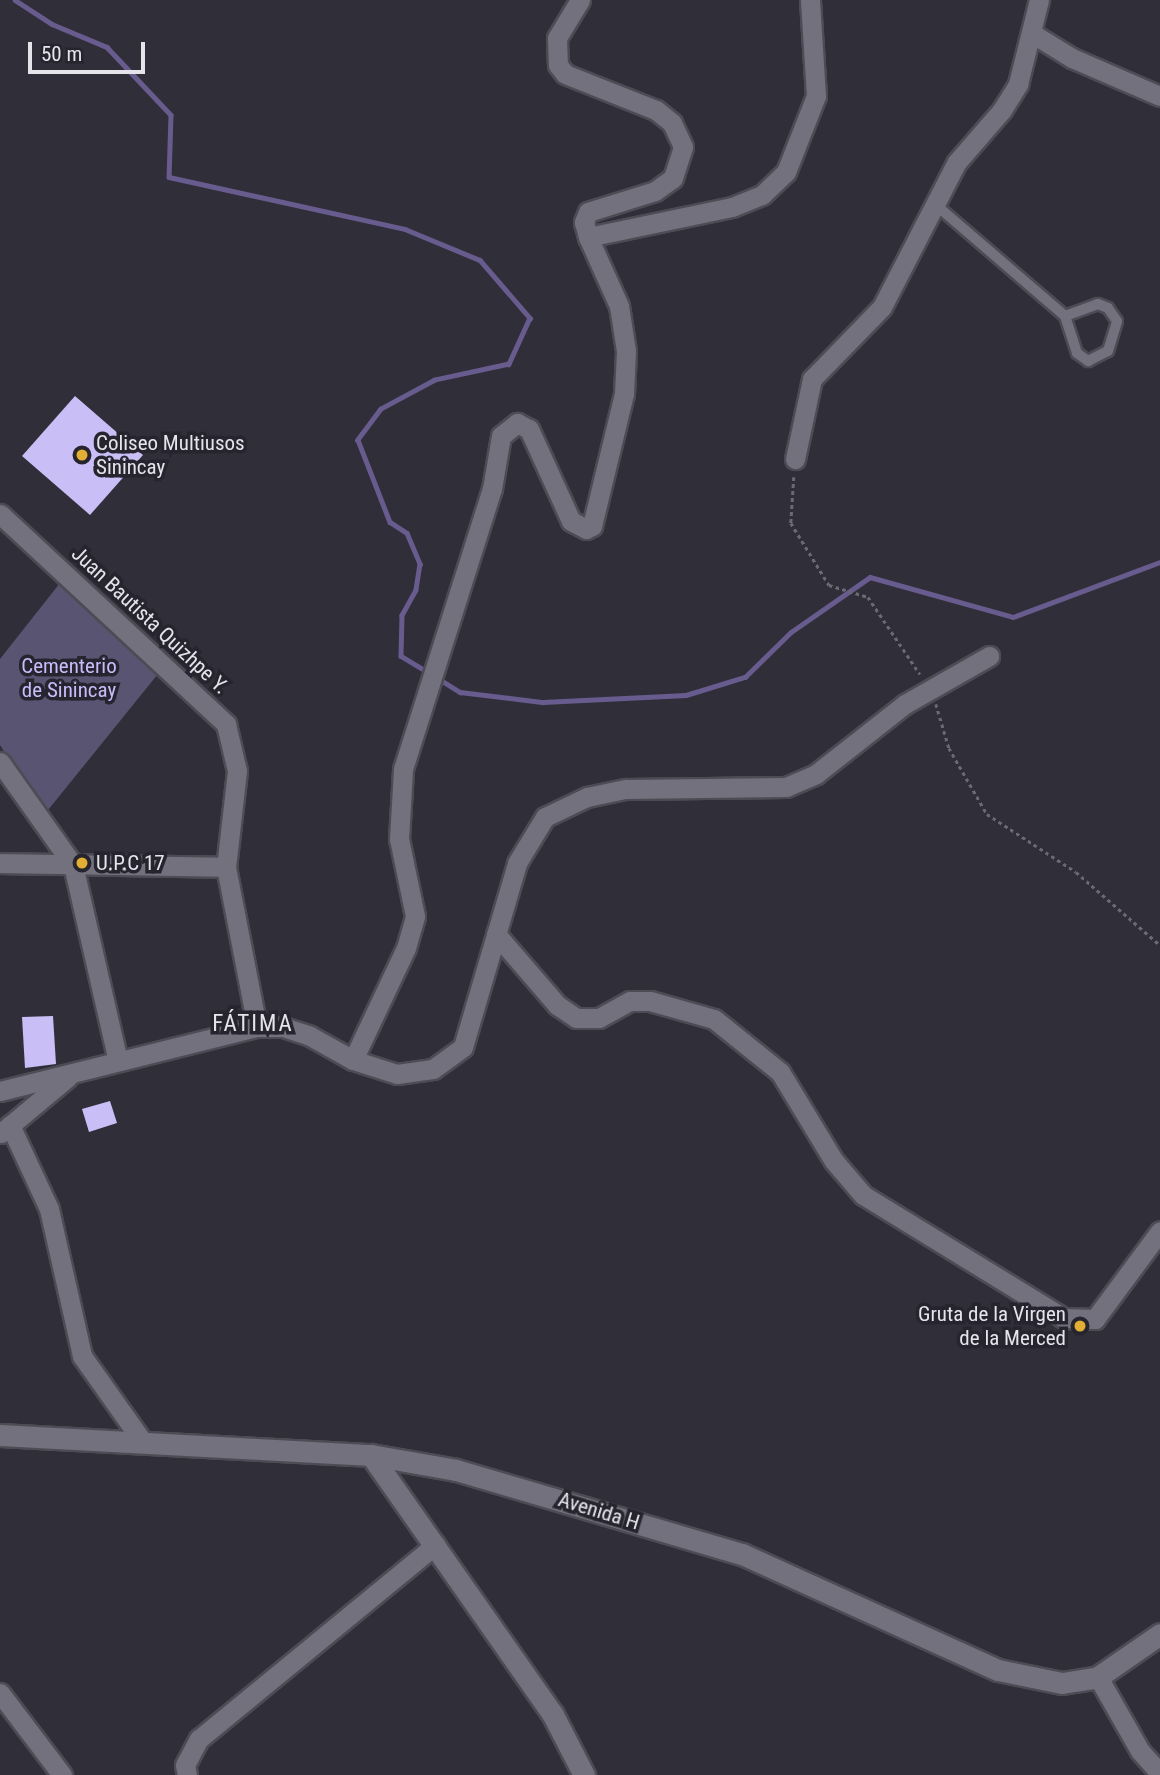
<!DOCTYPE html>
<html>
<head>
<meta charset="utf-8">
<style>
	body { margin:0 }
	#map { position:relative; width:1160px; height:1775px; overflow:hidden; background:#302e39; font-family:"Roboto Condensed",sans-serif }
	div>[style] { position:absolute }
	.green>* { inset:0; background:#5a5473 }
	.stream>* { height:4.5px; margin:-2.25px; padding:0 2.25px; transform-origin:2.25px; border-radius:2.25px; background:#685c8e }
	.building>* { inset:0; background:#cabef6 }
	.path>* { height:2.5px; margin-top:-1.25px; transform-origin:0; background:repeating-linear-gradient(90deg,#6b6973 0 3.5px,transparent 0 7px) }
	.roads { filter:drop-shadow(2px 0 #4d4c55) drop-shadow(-2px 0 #4d4c55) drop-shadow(0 2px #4d4c55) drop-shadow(0 -2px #4d4c55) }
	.service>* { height:10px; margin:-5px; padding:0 5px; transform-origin:5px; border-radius:5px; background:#73717d }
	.minor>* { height:19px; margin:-9.5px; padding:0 9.5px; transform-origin:9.5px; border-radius:9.5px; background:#73717d }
	.tertiary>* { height:21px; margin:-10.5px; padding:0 10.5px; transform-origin:10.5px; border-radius:10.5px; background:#73717d }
	.dots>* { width:19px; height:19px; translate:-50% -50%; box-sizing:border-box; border:4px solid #26242e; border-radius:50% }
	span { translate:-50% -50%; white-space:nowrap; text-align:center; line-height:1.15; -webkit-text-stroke:7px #26242e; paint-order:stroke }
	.poi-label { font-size:21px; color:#e5e4eb }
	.left { translate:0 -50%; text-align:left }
	.right { translate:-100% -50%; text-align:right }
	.street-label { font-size:21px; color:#e5e4eb }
	.park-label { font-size:21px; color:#c9bcfa }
	.neighbourhood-label { font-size:23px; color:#e5e4eb; letter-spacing:2px }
	.scale { position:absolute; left:28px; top:42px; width:117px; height:32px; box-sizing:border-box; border:4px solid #e5e4eb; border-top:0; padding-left:9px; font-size:21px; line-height:24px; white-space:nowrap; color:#e5e4eb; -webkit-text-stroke:5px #26242e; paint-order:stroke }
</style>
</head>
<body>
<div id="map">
	<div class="green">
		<div style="clip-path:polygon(60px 583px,162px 669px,44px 815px,0 745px,0 659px)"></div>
	</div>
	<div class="stream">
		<div style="left:15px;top:0;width:44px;rotate:33deg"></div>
		<div style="left:52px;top:24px;width:60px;rotate:22.7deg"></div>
		<div style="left:107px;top:47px;width:93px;rotate:46.7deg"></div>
		<div style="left:171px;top:115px;width:62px;rotate:91.8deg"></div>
		<div style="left:169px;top:177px;width:242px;rotate:12.4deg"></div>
		<div style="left:405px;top:229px;width:81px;rotate:22.5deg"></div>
		<div style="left:480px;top:260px;width:77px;rotate:49.2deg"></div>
		<div style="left:530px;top:318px;width:51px;rotate:114.5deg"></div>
		<div style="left:509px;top:364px;width:76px;rotate:167.8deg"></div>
		<div style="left:435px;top:380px;width:61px;rotate:151.8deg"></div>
		<div style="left:381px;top:409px;width:39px;rotate:127deg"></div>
		<div style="left:358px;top:440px;width:88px;rotate:68.7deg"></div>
		<div style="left:390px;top:522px;width:20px;rotate:33deg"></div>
		<div style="left:407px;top:533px;width:34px;rotate:67deg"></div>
		<div style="left:420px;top:564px;width:26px;rotate:99deg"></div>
		<div style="left:416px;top:590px;width:29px;rotate:119deg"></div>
		<div style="left:402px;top:615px;width:41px;rotate:91.4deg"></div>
		<div style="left:401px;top:656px;width:31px;rotate:31deg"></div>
		<div style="left:439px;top:679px;width:25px;rotate:32deg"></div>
		<div style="left:460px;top:692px;width:84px;rotate:6.9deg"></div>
		<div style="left:543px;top:702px;width:143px;rotate:-2.8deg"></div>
		<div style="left:686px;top:695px;width:62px;rotate:-17deg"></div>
		<div style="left:745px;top:677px;width:64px;rotate:-44.4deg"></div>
		<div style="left:791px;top:632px;width:96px;rotate:-34.8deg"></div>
		<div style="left:870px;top:577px;width:148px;rotate:15.6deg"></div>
		<div style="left:1013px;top:617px;width:157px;rotate:-20.5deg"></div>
	</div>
	<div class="building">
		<div style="clip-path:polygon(75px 396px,143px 455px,90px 515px,22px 456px)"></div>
		<div style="clip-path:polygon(53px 1016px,56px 1064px,25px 1068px,22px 1017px)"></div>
		<div style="clip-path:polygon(110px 1101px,117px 1123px,89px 1132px,82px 1109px)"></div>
	</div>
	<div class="path">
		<div style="left:794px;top:477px;width:46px;rotate:93.7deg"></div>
		<div style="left:791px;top:523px;width:73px;rotate:58.5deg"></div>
		<div style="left:829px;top:585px;width:41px;rotate:17.1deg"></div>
		<div style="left:868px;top:597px;width:93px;rotate:56deg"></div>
		<div style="left:936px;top:704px;width:46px;rotate:73.5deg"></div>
		<div style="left:949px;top:748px;width:76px;rotate:60.1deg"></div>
		<div style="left:987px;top:814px;width:106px;rotate:33.1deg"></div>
		<div style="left:1076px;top:872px;width:111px;rotate:41deg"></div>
	</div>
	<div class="roads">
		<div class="service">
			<div style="left:936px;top:205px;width:170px;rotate:40.7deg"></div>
			<div style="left:1065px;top:316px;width:39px;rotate:72deg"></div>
			<div style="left:1077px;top:353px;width:14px;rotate:36deg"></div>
			<div style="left:1088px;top:361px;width:22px;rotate:-27deg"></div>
			<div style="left:1108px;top:351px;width:31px;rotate:-73deg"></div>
			<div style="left:1117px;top:321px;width:16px;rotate:-125deg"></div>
			<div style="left:1108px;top:308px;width:11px;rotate:-158deg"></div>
			<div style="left:1098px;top:304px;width:35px;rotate:160deg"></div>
		</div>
		<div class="minor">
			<div style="left:580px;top:0;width:44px;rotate:121.2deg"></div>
			<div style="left:557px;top:38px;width:27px;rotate:88deg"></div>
			<div style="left:558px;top:65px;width:11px;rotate:52deg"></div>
			<div style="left:565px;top:74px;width:98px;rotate:21.6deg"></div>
			<div style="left:656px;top:110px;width:21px;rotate:39deg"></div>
			<div style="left:672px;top:123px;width:26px;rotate:65deg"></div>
			<div style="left:683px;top:147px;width:33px;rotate:108deg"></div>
			<div style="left:673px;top:178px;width:22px;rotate:144deg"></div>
			<div style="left:655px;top:191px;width:70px;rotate:162.6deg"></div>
			<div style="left:588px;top:212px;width:11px;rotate:112deg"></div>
			<div style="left:584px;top:222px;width:16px;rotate:75deg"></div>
			<div style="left:1033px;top:34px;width:46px;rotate:31.6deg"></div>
			<div style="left:1072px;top:58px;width:96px;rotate:23.4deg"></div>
			<div style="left:795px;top:459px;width:82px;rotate:-78deg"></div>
			<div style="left:812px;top:379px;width:100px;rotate:-45.8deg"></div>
			<div style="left:882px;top:307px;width:163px;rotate:-62.7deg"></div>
			<div style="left:957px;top:162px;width:69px;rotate:-49.1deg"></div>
			<div style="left:1002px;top:110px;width:31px;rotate:-58deg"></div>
			<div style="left:1018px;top:84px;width:87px;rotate:-76deg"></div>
			<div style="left:0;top:514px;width:309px;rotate:42.9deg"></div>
			<div style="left:226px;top:724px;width:48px;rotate:76.8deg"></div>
			<div style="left:237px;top:771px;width:97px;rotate:96.5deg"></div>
			<div style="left:226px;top:867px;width:163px;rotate:79deg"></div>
			<div style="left:0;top:762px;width:126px;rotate:54.7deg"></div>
			<div style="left:73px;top:865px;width:201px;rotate:77.1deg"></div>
			<div style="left:0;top:863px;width:226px;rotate:1deg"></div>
			<div style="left:496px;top:934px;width:94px;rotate:49.3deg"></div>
			<div style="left:557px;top:1005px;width:23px;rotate:34deg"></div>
			<div style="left:576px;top:1018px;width:23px"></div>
			<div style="left:599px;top:1018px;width:35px;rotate:-29deg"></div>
			<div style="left:630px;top:1001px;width:20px"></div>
			<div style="left:650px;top:1001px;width:66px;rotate:15.7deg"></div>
			<div style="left:714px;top:1019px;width:85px;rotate:38.8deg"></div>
			<div style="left:780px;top:1072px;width:104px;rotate:58.8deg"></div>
			<div style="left:834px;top:1161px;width:45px;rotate:49.5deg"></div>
			<div style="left:863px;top:1195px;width:236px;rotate:31.5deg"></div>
			<div style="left:1064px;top:1318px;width:31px;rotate:2deg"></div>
			<div style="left:1095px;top:1319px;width:109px;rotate:-53.5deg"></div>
			<div style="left:353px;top:1060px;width:46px;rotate:17.7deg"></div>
			<div style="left:397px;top:1074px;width:36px;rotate:-8deg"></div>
			<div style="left:433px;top:1069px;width:37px;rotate:-36deg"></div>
			<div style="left:463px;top:1047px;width:192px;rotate:-73.6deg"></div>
			<div style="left:517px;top:863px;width:54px;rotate:-58.7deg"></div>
			<div style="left:545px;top:817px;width:47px;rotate:-25.5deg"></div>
			<div style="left:587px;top:797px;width:40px;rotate:-12deg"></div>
			<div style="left:626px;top:789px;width:160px;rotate:-0.7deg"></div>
			<div style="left:786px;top:787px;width:33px;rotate:-23deg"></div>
			<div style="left:816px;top:774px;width:113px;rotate:-38.2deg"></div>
			<div style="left:905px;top:704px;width:97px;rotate:-29.7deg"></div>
			<div style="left:0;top:1091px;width:265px;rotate:-14deg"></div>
			<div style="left:257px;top:1027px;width:26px"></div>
			<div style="left:283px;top:1027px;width:28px;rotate:18deg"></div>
			<div style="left:310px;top:1036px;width:49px;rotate:29.2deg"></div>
			<div style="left:353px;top:1060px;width:124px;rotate:-64.7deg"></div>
			<div style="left:406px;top:948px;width:33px;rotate:-74deg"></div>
			<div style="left:415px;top:916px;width:79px;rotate:-101.7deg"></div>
			<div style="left:399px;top:839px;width:70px;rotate:-86.7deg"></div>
			<div style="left:403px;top:769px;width:294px;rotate:-72.4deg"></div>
			<div style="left:492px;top:489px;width:54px;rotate:-80.4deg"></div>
			<div style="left:501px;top:436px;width:21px;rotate:-39deg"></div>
			<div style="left:517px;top:423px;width:13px;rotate:27deg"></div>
			<div style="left:529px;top:429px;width:101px;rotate:65.5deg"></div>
			<div style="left:571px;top:521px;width:17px;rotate:28deg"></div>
			<div style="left:586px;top:529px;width:7px;rotate:-27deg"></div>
			<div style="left:592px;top:526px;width:136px;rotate:-76.4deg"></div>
			<div style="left:624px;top:394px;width:43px;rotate:-87.3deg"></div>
			<div style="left:626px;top:351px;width:46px;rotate:-98.8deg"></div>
			<div style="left:619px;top:306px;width:76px;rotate:-114.2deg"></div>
			<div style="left:588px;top:237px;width:147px;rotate:-11.8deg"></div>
			<div style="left:732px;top:207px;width:32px;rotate:-22deg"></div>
			<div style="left:762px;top:195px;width:33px;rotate:-44deg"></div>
			<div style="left:786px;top:172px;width:82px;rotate:-68.5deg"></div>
			<div style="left:816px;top:96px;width:96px;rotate:-93.6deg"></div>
			<div style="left:10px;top:1125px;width:93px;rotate:65.1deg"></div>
			<div style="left:49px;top:1209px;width:151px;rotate:77.3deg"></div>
			<div style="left:82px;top:1356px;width:105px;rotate:54.7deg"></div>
			<div style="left:1px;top:1133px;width:87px;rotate:-39.9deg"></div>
			<div style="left:1098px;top:1677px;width:85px;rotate:60.4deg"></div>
			<div style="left:1140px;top:1751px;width:30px;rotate:48deg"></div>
			<div style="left:0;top:1693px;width:103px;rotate:52.9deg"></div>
			<div style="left:187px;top:1775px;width:10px;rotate:-101deg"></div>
			<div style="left:185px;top:1765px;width:30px;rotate:-62deg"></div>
			<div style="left:199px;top:1739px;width:306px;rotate:-39.4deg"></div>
		</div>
		<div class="tertiary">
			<div style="left:0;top:1435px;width:372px;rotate:3.1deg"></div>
			<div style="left:371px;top:1455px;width:86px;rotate:10deg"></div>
			<div style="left:456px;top:1470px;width:298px;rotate:16.4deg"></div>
			<div style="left:742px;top:1554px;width:281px;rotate:24.4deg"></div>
			<div style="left:998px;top:1670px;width:65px;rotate:11.5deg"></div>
			<div style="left:1062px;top:1683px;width:36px;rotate:-9deg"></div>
			<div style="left:1098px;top:1677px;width:75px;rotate:-34.7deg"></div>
			<div style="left:371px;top:1455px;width:317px;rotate:55deg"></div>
			<div style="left:553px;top:1715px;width:68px;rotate:62.7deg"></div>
		</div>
	</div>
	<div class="dots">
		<div style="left:82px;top:455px;background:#e3ae34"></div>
		<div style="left:82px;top:863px;background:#e3ae34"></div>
		<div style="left:1080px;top:1326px;background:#e3ae34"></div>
	</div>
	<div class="poi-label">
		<span class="left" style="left:96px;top:455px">Coliseo Multiusos<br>Sinincay</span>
		<span class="left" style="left:96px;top:863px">U.P.C 17</span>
		<span class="right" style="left:1066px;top:1326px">Gruta de la Virgen<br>de la Merced</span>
	</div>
	<div class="street-label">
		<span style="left:150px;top:620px;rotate:43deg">Juan Bautista Quizhpe Y.</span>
		<span style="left:599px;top:1511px;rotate:17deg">Avenida H</span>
	</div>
	<div class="park-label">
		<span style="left:69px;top:678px">Cementerio<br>de Sinincay</span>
	</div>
	<div class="neighbourhood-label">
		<span style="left:253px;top:1024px">FÁTIMA</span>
	</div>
	<div class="scale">50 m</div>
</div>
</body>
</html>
